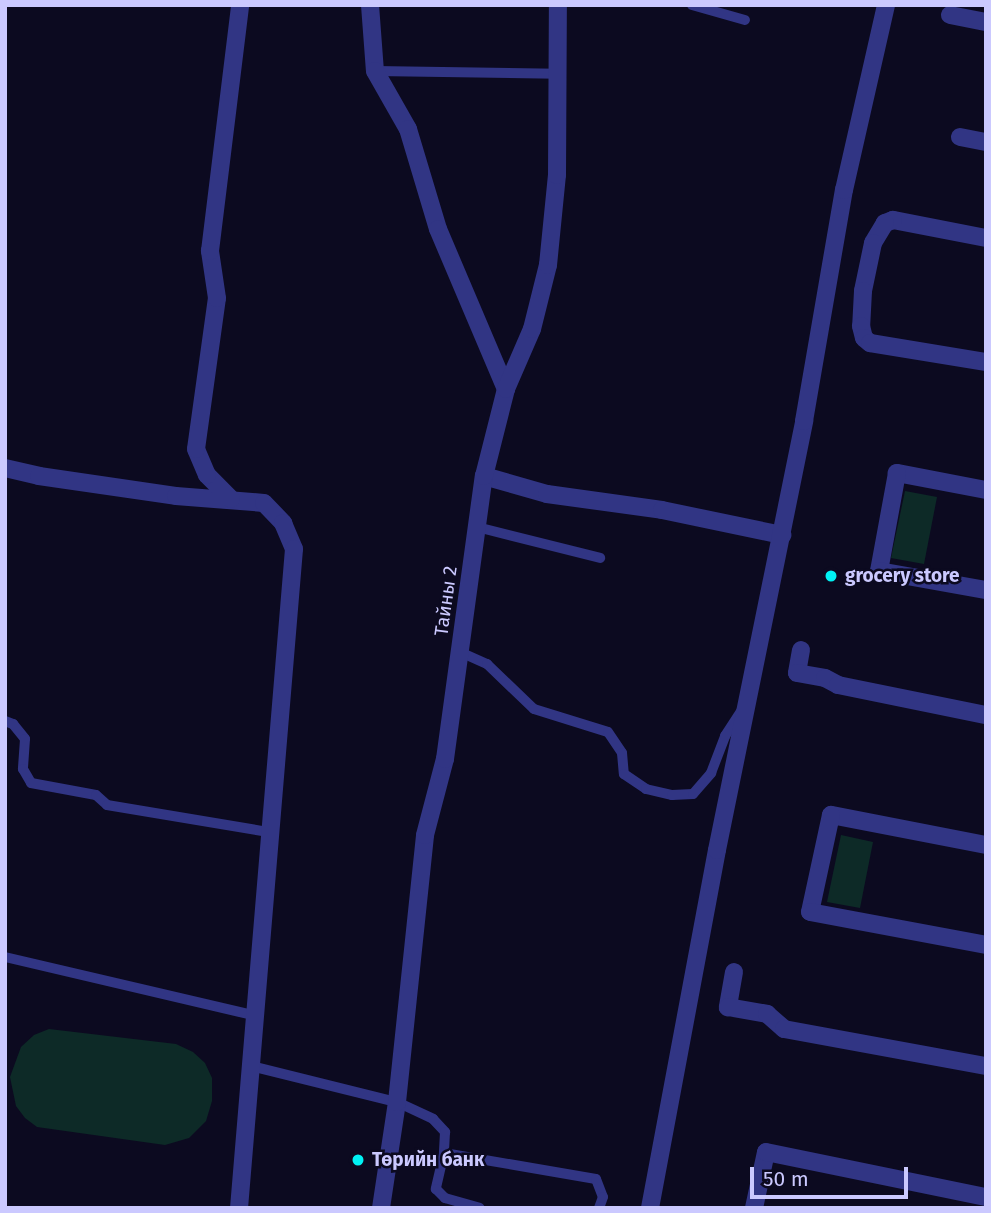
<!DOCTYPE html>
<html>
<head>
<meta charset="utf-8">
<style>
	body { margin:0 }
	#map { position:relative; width:991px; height:1213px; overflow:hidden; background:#0c0a20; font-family:"Fira Sans",sans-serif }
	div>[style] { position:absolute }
	.green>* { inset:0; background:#0d2a27 }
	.lane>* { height:10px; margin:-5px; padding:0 5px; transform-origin:5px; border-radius:5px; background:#313584 }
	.street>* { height:18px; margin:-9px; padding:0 9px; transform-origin:9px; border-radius:9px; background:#313584 }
	.dots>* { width:19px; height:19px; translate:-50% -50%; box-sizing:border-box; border:4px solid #0c0a20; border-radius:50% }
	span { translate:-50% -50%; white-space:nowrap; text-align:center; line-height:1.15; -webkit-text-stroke:5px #0c0a20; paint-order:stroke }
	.poi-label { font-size:19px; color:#cbc9ff; font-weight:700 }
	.left { translate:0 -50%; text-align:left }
	.street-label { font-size:19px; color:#cbc9ff }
	.frame { position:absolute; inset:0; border:7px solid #cbc9ff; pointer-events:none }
	.scale { position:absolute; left:750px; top:1167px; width:158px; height:32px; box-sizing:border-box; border:4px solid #cbc9ff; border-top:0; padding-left:9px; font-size:21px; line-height:24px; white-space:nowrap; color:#cbc9ff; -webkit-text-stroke:5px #0c0a20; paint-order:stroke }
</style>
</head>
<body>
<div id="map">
	<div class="green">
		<div style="clip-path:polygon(905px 491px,937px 497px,924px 564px,891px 558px)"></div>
		<div style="clip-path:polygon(841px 835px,873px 842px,860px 908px,827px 902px)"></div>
		<div style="clip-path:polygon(49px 1029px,176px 1044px,193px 1052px,205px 1063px,212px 1078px,212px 1101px,206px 1121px,189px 1138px,165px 1145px,37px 1127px,25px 1118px,16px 1106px,10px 1077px,21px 1047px,34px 1035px)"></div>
	</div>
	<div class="lane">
		<div style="left:692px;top:5px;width:55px;rotate:15.8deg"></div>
		<div style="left:375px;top:71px;width:182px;rotate:0.9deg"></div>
		<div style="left:477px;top:527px;width:127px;rotate:14.1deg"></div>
		<div style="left:460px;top:652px;width:30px;rotate:24deg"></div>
		<div style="left:487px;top:664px;width:65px;rotate:43.8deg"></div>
		<div style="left:534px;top:709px;width:77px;rotate:17.3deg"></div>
		<div style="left:608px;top:732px;width:25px;rotate:56deg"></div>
		<div style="left:622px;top:753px;width:21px;rotate:85deg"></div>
		<div style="left:624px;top:774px;width:27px;rotate:34deg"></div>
		<div style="left:646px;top:789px;width:27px;rotate:13deg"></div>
		<div style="left:672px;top:795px;width:21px;rotate:-3deg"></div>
		<div style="left:693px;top:794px;width:28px;rotate:-49deg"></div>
		<div style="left:711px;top:773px;width:40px;rotate:-69deg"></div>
		<div style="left:725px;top:736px;width:31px;rotate:-57deg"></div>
		<div style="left:5px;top:721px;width:9px;rotate:21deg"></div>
		<div style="left:13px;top:724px;width:19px;rotate:51deg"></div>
		<div style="left:25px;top:739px;width:30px;rotate:94deg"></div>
		<div style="left:23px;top:769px;width:16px;rotate:60deg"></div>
		<div style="left:31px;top:783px;width:66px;rotate:10.5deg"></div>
		<div style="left:96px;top:795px;width:15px;rotate:42deg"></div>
		<div style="left:107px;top:805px;width:164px;rotate:9.5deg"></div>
		<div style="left:5px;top:957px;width:255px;rotate:13.2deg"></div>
		<div style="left:251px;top:1066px;width:150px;rotate:13.9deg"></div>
		<div style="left:397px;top:1102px;width:40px;rotate:25deg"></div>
		<div style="left:433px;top:1119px;width:18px;rotate:47deg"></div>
		<div style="left:445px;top:1132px;width:21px;rotate:93deg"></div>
		<div style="left:444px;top:1153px;width:37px;rotate:103deg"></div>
		<div style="left:436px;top:1189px;width:13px;rotate:45deg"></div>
		<div style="left:445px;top:1198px;width:36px;rotate:16deg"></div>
		<div style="left:444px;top:1153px;width:154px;rotate:9.7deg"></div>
		<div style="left:596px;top:1179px;width:19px;rotate:69deg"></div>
		<div style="left:603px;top:1197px;width:12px;rotate:110deg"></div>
	</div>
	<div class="street">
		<div style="left:370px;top:5px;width:66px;rotate:85.7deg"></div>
		<div style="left:375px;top:71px;width:67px;rotate:60.4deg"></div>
		<div style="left:408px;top:129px;width:104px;rotate:73.3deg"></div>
		<div style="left:438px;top:229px;width:174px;rotate:67deg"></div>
		<div style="left:950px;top:15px;width:37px;rotate:11deg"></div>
		<div style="left:960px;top:137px;width:26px;rotate:11deg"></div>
		<div style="left:986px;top:238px;width:95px;rotate:-169deg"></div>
		<div style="left:893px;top:220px;width:9px;rotate:159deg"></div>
		<div style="left:885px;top:223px;width:23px;rotate:121deg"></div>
		<div style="left:873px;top:243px;width:49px;rotate:101.8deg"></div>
		<div style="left:863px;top:291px;width:35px;rotate:93deg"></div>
		<div style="left:861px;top:326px;width:12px;rotate:76deg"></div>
		<div style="left:864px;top:338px;width:8px;rotate:40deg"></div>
		<div style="left:870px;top:343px;width:118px;rotate:9.3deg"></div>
		<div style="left:5px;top:468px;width:35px;rotate:13deg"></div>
		<div style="left:39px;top:476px;width:138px;rotate:8.3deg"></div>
		<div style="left:176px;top:496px;width:88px;rotate:4.5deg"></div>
		<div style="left:264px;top:503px;width:28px;rotate:46deg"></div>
		<div style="left:283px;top:523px;width:28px;rotate:67deg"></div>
		<div style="left:294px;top:549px;width:661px;rotate:94.77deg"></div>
		<div style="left:484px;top:476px;width:66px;rotate:15.9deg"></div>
		<div style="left:547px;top:494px;width:116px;rotate:7.9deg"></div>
		<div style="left:662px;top:510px;width:123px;rotate:11.8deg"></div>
		<div style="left:986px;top:490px;width:91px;rotate:-169.2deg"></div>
		<div style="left:897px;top:473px;width:100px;rotate:100.4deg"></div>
		<div style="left:879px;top:571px;width:109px;rotate:10.1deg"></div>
		<div style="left:231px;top:499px;width:34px;rotate:-135deg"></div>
		<div style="left:207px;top:475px;width:28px;rotate:-113deg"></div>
		<div style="left:196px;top:449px;width:152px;rotate:-82.1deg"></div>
		<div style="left:217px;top:298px;width:48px;rotate:-98.5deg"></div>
		<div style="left:210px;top:251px;width:248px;rotate:-83deg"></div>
		<div style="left:801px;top:650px;width:23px;rotate:100deg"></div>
		<div style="left:797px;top:673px;width:28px;rotate:10deg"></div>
		<div style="left:825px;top:678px;width:15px;rotate:28deg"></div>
		<div style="left:838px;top:685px;width:151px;rotate:11.5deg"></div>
		<div style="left:986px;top:845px;width:158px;rotate:-169deg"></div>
		<div style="left:831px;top:815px;width:99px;rotate:102.2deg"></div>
		<div style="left:810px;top:912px;width:179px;rotate:10.6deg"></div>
		<div style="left:734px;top:972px;width:36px;rotate:100deg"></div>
		<div style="left:728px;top:1007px;width:40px;rotate:10deg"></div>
		<div style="left:767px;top:1014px;width:23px;rotate:41deg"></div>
		<div style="left:784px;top:1029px;width:205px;rotate:10.4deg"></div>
		<div style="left:381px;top:1208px;width:107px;rotate:-81.4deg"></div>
		<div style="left:397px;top:1102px;width:268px;rotate:-84deg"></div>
		<div style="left:425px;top:835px;width:79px;rotate:-75.3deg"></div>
		<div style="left:445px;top:759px;width:286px;rotate:-82.2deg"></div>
		<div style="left:484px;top:476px;width:90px;rotate:-75.8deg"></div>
		<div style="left:506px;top:389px;width:65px;rotate:-66.6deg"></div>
		<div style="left:532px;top:329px;width:66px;rotate:-76deg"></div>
		<div style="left:548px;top:265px;width:90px;rotate:-84.3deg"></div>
		<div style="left:557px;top:175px;width:170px;rotate:-89.7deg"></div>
		<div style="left:650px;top:1208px;width:364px;rotate:-79.4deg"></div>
		<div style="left:717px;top:850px;width:438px;rotate:-78.5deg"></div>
		<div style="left:804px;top:421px;width:234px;rotate:-80.2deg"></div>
		<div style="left:844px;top:190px;width:190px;rotate:-77.2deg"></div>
		<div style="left:754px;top:1208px;width:57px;rotate:-77.9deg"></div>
		<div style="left:766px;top:1152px;width:224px;rotate:11.6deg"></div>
	</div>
	<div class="dots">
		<div style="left:831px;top:576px;background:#00f2f4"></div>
		<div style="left:358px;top:1160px;background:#00f2f4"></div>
	</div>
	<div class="poi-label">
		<span class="left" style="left:845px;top:576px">grocery store</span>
		<span class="left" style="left:372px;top:1160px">Төрийн банк</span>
	</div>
	<div class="street-label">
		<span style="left:446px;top:601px;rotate:-82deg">Тайны 2</span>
	</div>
	<div class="frame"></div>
	<div class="scale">50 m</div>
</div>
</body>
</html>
